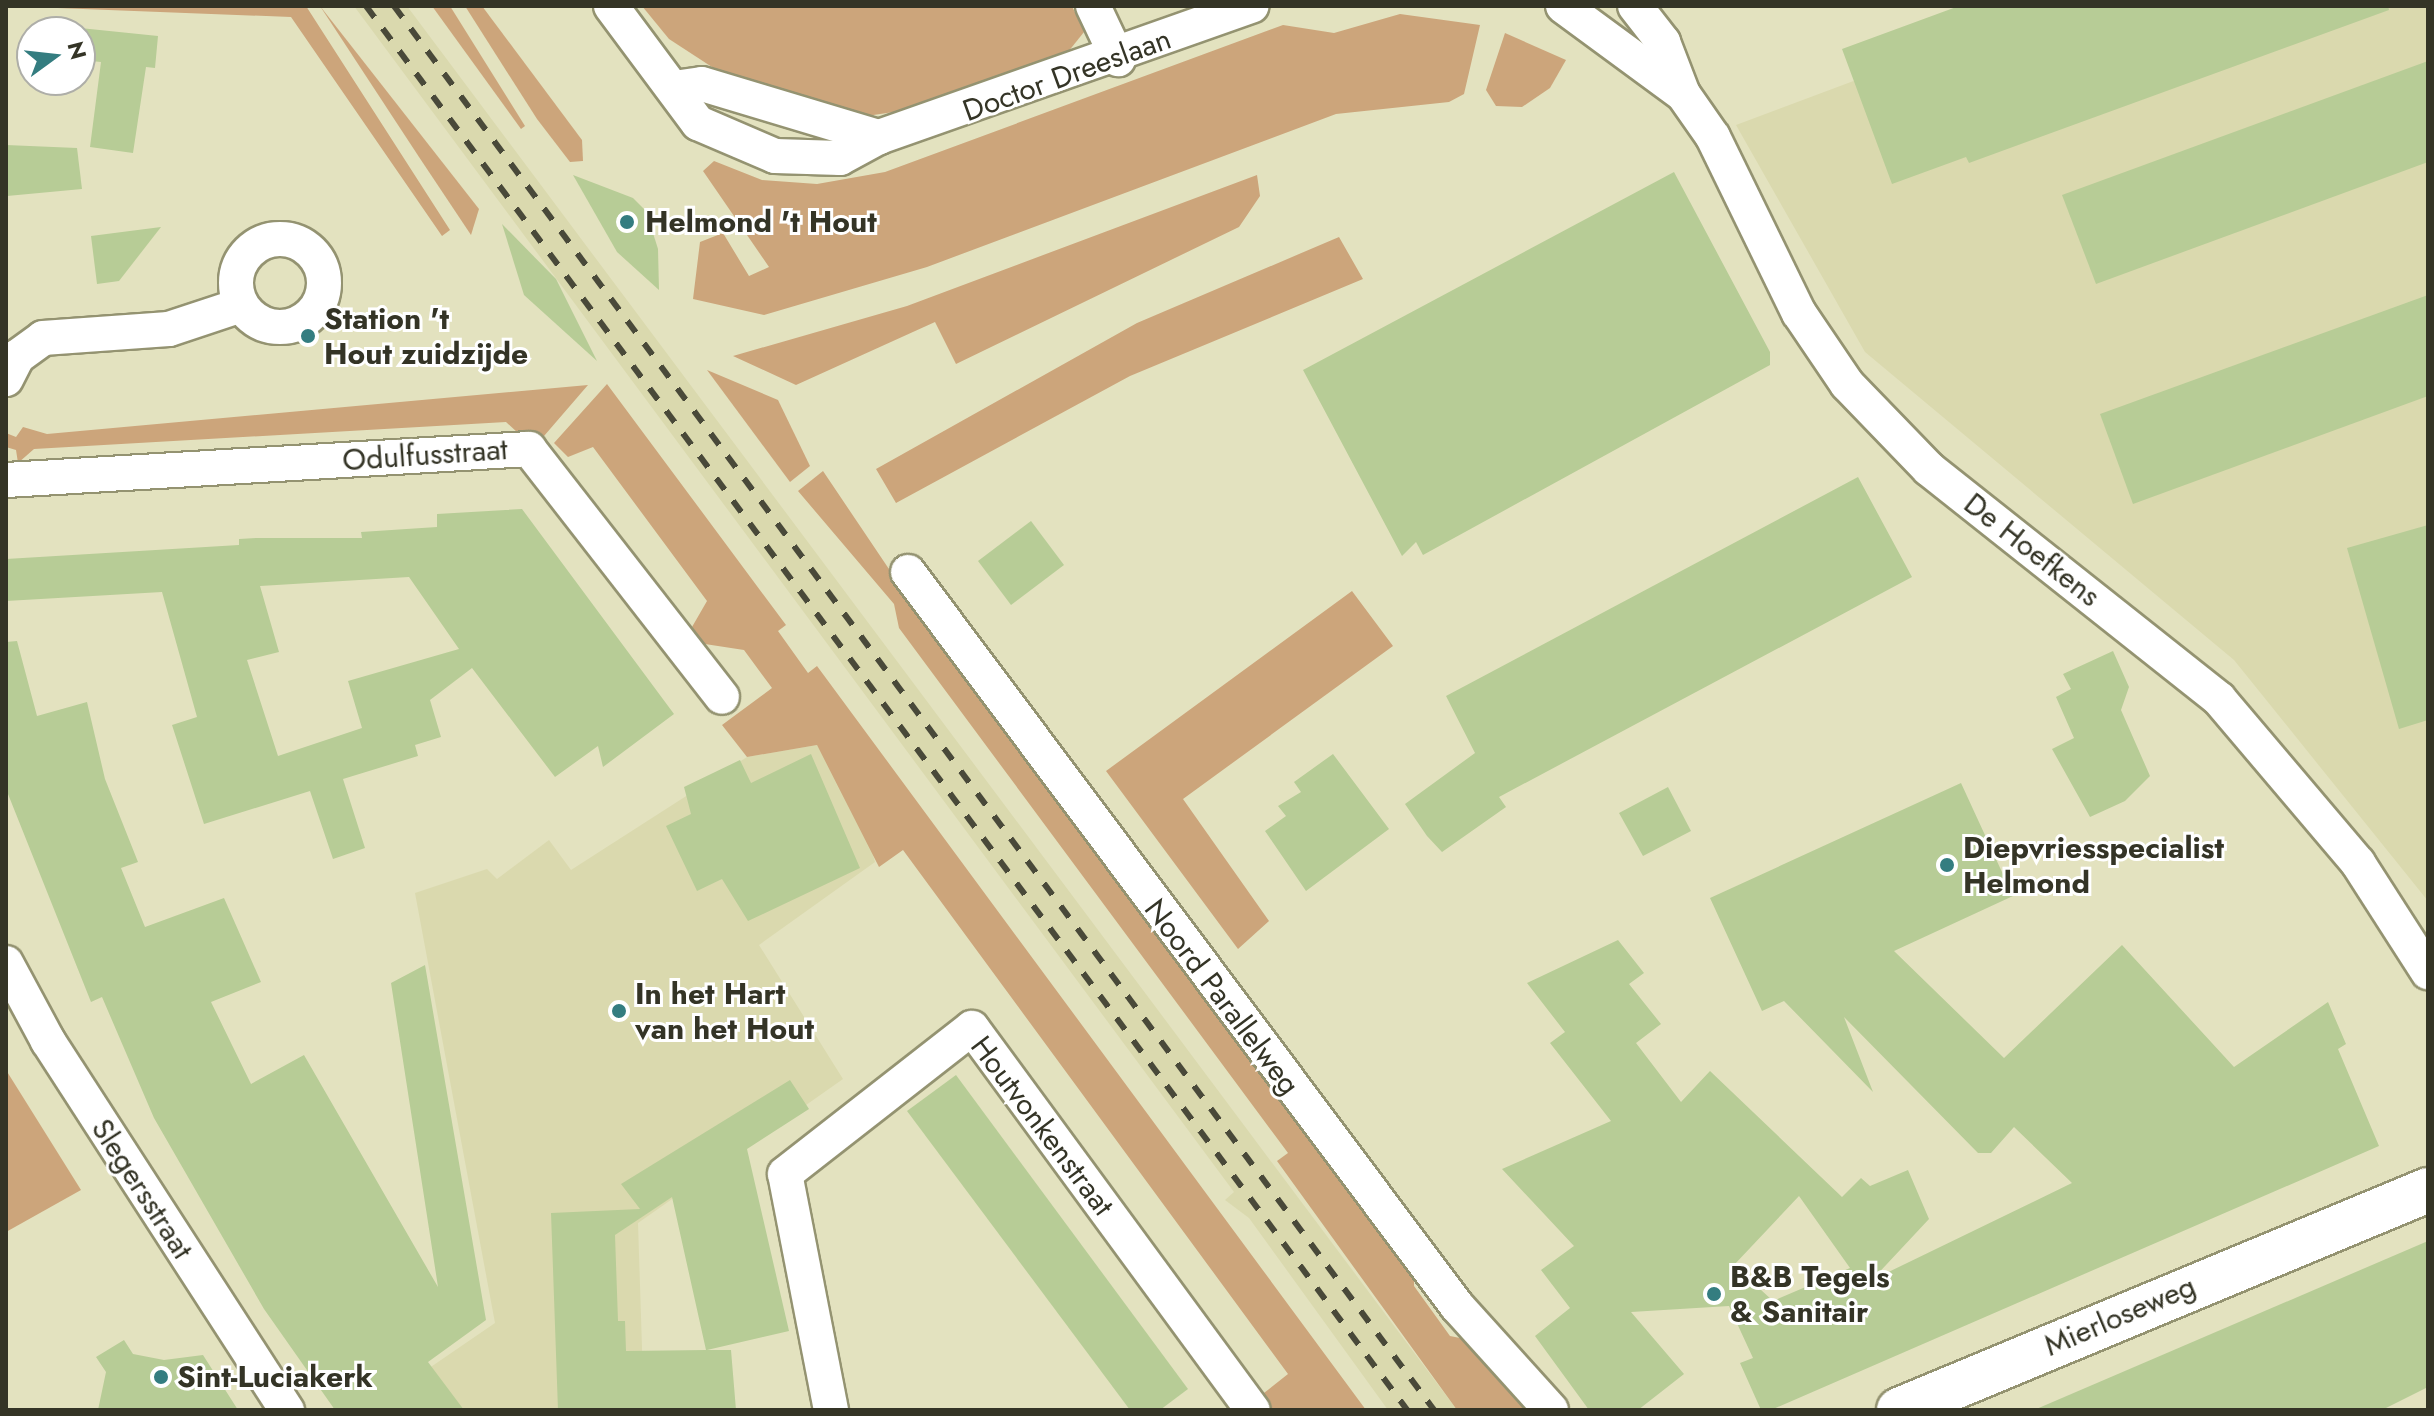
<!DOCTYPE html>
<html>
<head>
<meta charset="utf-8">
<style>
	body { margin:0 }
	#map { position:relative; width:2434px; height:1416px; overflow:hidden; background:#e3e2bf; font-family:Jost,sans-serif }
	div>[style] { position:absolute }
	.built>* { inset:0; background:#dad9ae }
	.green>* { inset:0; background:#cca57b }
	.building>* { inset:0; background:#b7cc96 }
	.roads { filter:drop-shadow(2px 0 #949371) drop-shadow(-2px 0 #949371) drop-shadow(0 2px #949371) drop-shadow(0 -2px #949371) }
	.street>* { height:34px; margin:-17px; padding:0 17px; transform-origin:17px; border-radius:17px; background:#fff }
	.street>.ring { margin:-17px; padding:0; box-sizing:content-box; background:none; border:34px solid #fff; border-radius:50% }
	.secondary>* { height:44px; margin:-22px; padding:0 22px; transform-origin:22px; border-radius:22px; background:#fff }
	.rail>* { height:6px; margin-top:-3px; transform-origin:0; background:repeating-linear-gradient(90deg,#494939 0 14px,transparent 0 28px) }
	.dots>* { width:22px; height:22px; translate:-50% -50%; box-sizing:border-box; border:4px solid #fff; border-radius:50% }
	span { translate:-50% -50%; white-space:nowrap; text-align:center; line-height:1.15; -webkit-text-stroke:6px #fff; paint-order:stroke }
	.street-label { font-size:30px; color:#343426 }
	.poi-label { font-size:30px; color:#343426; font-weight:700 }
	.left { translate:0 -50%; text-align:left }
	.frame { position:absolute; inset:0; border:8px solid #343426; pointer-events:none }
	.north { position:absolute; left:16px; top:16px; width:80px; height:80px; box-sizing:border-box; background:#fff; border:2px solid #aeaea8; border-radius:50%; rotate:75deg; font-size:22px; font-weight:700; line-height:32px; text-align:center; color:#343426 }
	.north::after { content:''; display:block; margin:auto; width:28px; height:36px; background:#347d80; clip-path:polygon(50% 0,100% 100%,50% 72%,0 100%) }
</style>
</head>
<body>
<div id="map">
	<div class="built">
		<div style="clip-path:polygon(354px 6px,407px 6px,1457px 1410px,1388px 1410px,1249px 1218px,1225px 1200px,1234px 1192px)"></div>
		<div style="clip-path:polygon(2054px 6px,2428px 6px,2428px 901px,2234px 660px,1865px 352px,1736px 125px)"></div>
		<div style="clip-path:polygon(817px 745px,866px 830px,875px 862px,759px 945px,843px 1079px,638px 1223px,644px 1410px,368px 1410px,495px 1323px,415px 893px,487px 869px,497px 879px,549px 840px,571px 870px,747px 757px)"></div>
	</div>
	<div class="green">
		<div style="clip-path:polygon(6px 6px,306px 6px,450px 230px,442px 236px,291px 17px)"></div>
		<div style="clip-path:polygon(320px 6px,479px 209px,471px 235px,419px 157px)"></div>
		<div style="clip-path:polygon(432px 6px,450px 6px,525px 126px,521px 129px)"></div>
		<div style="clip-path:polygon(465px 6px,482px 6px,582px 140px,583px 161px,570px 162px,537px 119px)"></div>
		<div style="clip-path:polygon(642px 6px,1072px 6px,1084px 32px,1064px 57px,927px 107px,860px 117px,735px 82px,669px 39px)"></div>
		<div style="clip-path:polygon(1400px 14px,1480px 25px,1464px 94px,1449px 102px,1336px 114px,927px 267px,764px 315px,693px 299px,700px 242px,723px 233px,749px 276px,769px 267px,703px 171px,714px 161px,762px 180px,817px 184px,885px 172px,1283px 25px,1334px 33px)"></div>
		<div style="clip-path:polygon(1505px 33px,1566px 60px,1550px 88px,1522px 107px,1496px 106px,1486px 90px)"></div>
		<div style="clip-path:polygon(1257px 175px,1260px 196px,1239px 227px,956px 364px,935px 322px,796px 385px,733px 356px,907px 306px)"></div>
		<div style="clip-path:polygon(1339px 237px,1363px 279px,1130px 376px,896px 503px,876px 469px,1137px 323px)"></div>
		<div style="clip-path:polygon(707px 370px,778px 400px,810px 466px,790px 482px)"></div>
		<div style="clip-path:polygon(607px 384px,786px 625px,778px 631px,808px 673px,817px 666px,1366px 1410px,1260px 1410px,1264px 1393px,1288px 1374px,903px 850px,879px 867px,817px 745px,747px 757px,722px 725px,772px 688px,744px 650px,705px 644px,692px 627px,707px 601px,593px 447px,568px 457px,554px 443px)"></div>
		<div style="clip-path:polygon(588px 385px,544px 436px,518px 433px,506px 422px,34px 449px,18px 463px,16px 450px,6px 447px,6px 433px,16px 437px,23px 427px,47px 434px)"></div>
		<div style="clip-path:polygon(823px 471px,932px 633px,1414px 1273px,1414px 1286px,1450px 1336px,1465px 1339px,1529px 1410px,1457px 1410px,1277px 1161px,1288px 1153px,899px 628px,894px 604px,798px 491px)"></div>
		<div style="clip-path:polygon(1352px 591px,1393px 646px,1183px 799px,1269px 921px,1238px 949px,1106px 771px)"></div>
		<div style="clip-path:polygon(6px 1070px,81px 1190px,6px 1232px)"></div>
	</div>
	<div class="building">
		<div style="clip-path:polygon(1959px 6px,2388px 6px,2389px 10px,1969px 163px,1966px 157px,1892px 184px,1842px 49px)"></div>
		<div style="clip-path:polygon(80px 28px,158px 36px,155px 68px,146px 67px,133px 153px,90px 147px,101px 62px,80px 60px)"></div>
		<div style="clip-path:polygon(2428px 61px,2428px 162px,2096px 284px,2062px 195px)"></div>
		<div style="clip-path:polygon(6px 145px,77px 148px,82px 189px,7px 196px)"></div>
		<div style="clip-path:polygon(1674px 172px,1770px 352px,1770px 365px,1423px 555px,1416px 542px,1402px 556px,1303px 370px)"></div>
		<div style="clip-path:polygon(573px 175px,633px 198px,646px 211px,658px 249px,659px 290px,617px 252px)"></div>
		<div style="clip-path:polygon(502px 224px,556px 279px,597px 361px,524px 295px)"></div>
		<div style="clip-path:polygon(161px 227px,119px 281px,97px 284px,91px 236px)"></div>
		<div style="clip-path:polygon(2428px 295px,2428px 396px,2133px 504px,2100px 414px)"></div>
		<div style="clip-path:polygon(1858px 477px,1912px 577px,1499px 797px,1506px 807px,1442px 852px,1427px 836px,1405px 804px,1475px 753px,1446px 696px)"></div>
		<div style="clip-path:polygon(evenodd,522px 509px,674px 714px,603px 767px,598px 746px,555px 777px,472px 668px,430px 700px,441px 737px,415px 745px,418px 756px,343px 779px,365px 848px,333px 859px,310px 791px,204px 824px,172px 725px,197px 717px,162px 592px,6px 601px,6px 559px,239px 545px,239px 539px,256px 538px,362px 538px,361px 532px,437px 527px,437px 514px,522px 509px,409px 577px,459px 649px,348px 681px,362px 728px,278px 756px,247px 660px,279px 652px,260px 586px,409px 577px)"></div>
		<div style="clip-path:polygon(1031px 521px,1064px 565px,1011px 605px,978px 561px)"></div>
		<div style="clip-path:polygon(2428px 525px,2428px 720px,2399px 729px,2347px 548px)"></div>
		<div style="clip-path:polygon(17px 641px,37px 716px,87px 702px,105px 779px,138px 862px,121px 868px,145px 927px,224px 898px,261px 982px,211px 1002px,251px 1084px,304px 1055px,438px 1287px,391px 983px,425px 965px,486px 1320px,428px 1362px,464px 1410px,335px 1410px,264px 1309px,154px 1118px,102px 997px,91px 1002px,6px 789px,6px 642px)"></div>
		<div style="clip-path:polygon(2113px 651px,2129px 687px,2121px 710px,2150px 776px,2125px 801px,2090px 817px,2052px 749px,2074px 738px,2056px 697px,2071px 689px,2063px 674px)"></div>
		<div style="clip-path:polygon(811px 754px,860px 868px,748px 921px,722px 879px,697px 891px,666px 826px,691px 814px,684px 787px,740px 760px,751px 783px)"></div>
		<div style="clip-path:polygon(1333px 754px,1389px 829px,1306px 891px,1265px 831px,1286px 816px,1278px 806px,1301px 792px,1294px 782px)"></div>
		<div style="clip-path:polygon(evenodd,1961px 783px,2013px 896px,1894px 951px,2004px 1058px,2122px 945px,2234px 1067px,2328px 1002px,2346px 1044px,2338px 1049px,2379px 1146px,1771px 1410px,1761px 1410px,1740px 1363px,1753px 1358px,1729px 1306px,1631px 1312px,1684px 1374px,1638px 1410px,1589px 1410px,1535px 1336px,1570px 1308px,1541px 1270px,1574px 1246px,1502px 1169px,1611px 1121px,1550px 1043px,1565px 1032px,1527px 983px,1618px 940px,1644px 973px,1629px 984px,1661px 1024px,1636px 1043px,1681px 1102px,1710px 1071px,1842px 1197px,1861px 1178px,1870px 1186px,1908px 1170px,1929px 1219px,1872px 1280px,2072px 1183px,2014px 1127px,1991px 1153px,1978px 1153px,1844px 1017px,1873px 1092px,1784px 1001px,1762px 1011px,1710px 898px,1961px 783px,1799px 1196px,1850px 1268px,1773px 1301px,1734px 1265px,1799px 1196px)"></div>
		<div style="clip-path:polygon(1668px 787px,1691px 831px,1643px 856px,1619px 813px)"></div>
		<div style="clip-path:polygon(956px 1075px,1188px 1389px,1160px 1410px,1130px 1410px,907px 1111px)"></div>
		<div style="clip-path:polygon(evenodd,790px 1080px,809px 1109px,747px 1149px,789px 1331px,707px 1350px,731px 1350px,736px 1410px,558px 1410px,551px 1213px,640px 1209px,621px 1184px,790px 1080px,672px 1197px,706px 1350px,626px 1351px,625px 1321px,618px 1321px,615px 1235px,672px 1197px)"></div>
		<div style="clip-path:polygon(2428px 1241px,2428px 1387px,2382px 1410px,2034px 1410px)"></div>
		<div style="clip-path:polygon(124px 1340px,133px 1354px,164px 1360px,203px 1355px,238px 1410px,98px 1410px,106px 1372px,96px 1357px)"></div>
	</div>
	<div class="roads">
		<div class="street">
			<div style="left:611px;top:6px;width:146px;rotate:53.4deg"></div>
			<div style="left:698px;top:123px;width:84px;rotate:23.2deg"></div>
			<div style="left:775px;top:156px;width:65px;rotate:1.8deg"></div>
			<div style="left:840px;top:158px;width:44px;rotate:-28.3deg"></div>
			<div style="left:879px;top:137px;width:395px;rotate:-19.4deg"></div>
			<div style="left:1093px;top:6px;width:59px;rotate:64.7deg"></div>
			<div style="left:1563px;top:6px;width:149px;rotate:36.3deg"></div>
			<div style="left:1635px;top:6px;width:46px;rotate:52.1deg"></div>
			<div style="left:1663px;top:42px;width:56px;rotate:69deg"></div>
			<div style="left:1683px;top:94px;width:52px;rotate:55.1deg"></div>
			<div style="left:1713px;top:137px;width:196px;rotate:64deg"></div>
			<div style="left:1799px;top:313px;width:86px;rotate:55.9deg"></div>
			<div style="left:1847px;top:384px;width:118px;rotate:46deg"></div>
			<div style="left:1929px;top:469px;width:370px;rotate:38.4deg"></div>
			<div style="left:2219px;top:699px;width:215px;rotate:49.7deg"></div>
			<div style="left:2358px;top:863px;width:130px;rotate:57.3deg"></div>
			<div style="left:674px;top:88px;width:28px;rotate:-8deg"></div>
			<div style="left:702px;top:84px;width:185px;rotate:16.7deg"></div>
			<div class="ring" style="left:236px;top:239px;width:54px;height:54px"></div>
			<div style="left:6px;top:379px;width:25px;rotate:-63deg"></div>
			<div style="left:17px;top:357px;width:32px;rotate:-36deg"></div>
			<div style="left:43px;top:338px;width:126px;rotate:-4.1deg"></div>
			<div style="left:169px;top:329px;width:76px;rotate:-18.4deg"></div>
			<div style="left:6px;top:480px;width:524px;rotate:-3.39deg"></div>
			<div style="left:529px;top:449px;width:314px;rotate:52.1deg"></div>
			<div style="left:908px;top:572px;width:917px;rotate:53.21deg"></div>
			<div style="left:1457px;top:1306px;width:140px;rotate:47.9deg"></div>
			<div style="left:6px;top:963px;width:89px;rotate:61.7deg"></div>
			<div style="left:48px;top:1041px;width:440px;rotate:57.1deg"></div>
			<div style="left:831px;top:1410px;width:240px;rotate:-101deg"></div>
			<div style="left:785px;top:1174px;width:237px;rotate:-38deg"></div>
			<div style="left:972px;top:1028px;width:474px;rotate:53.7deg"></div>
		</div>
		<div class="secondary">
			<div style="left:1899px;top:1410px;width:573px;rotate:-22.58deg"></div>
		</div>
	</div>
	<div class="rail">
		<div style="left:366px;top:6px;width:1748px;rotate:53.44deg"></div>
		<div style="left:394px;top:6px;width:1747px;rotate:53.47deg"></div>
	</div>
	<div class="dots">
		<div style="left:627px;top:222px;background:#347d80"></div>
		<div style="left:308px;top:336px;background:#347d80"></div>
		<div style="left:1947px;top:865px;background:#347d80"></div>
		<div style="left:619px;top:1011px;background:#347d80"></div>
		<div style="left:1714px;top:1294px;background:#347d80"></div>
		<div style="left:161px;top:1377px;background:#347d80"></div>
	</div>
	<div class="street-label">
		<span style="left:1067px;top:75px;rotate:-20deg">Doctor Dreeslaan</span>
		<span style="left:425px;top:455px;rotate:-4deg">Odulfusstraat</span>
		<span style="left:2032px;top:550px;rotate:38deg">De Hoefkens</span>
		<span style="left:1222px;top:997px;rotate:53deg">Noord Parallelweg</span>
		<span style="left:1042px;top:1126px;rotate:53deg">Houtvonkenstraat</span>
		<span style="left:142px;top:1189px;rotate:57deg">Slegersstraat</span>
		<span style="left:2120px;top:1316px;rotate:-23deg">Mierloseweg</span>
	</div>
	<div class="poi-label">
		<span class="left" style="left:645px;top:222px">Helmond 't Hout</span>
		<span class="left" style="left:324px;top:336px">Station 't<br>Hout zuidzijde</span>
		<span class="left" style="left:1963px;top:865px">Diepvriesspecialist<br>Helmond</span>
		<span class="left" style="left:635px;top:1011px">In het Hart<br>van het Hout</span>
		<span class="left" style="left:1730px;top:1294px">B&amp;B Tegels<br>&amp; Sanitair</span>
		<span class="left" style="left:177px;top:1377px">Sint-Luciakerk</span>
	</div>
	<div class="frame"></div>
	<div class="north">N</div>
</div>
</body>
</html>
